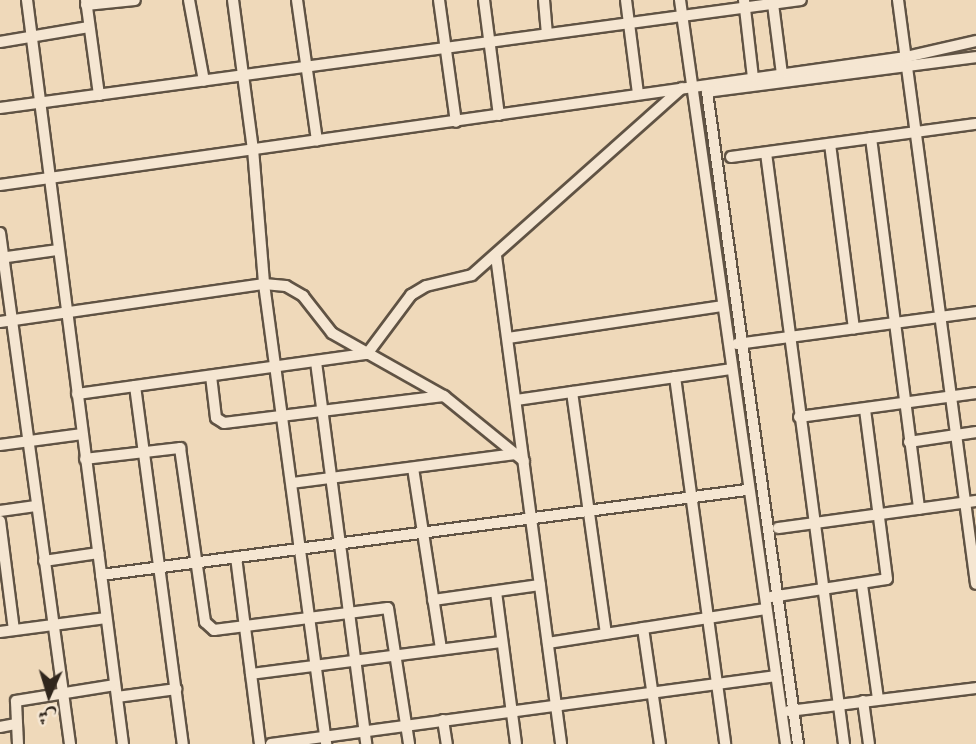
<!DOCTYPE html>
<html>
<head>
<meta charset="utf-8">
<style>
	body { margin:0 }
	#map { position:relative; width:976px; height:744px; overflow:hidden; background:#efd9ba; font-family:"IM FELL English",Amiri,serif }
	div>[style] { position:absolute }
	.roads { filter:drop-shadow(2px 0 #605344) drop-shadow(-2px 0 #605344) drop-shadow(0 2px #605344) drop-shadow(0 -2px #605344) }
	.street>* { height:10px; margin:-5px; padding:0 5px; transform-origin:5px; border-radius:5px; background:#f5e6d2 }
	span { translate:-50% -50%; white-space:nowrap; text-align:center; line-height:1.15; -webkit-text-stroke:5px #f5e6d2; paint-order:stroke }
	.north { position:absolute; left:14px; top:660px; width:70px; height:70px; -webkit-text-stroke:5px #f5e6d2; paint-order:stroke; rotate:184deg; font-size:19px; font-weight:700; line-height:28px; text-align:center; color:#30261c }
	.north::after { content:''; display:block; margin:auto; width:24px; height:32px; background:#30261c; clip-path:polygon(50% 0,100% 100%,50% 72%,0 100%) }
</style>
</head>
<body>
<div id="map">
	<div class="roads">
		<div class="street">
			<div style="left:27px;top:0;width:750px;rotate:82.65deg"></div>
			<div style="left:86px;top:0;width:96px;rotate:82.2deg"></div>
			<div style="left:189px;top:0;width:82px;rotate:79.5deg"></div>
			<div style="left:233px;top:0;width:150px;rotate:82.4deg"></div>
			<div style="left:253px;top:149px;width:135px;rotate:85.3deg"></div>
			<div style="left:264px;top:284px;width:464px;rotate:82.3deg"></div>
			<div style="left:297px;top:0;width:142px;rotate:81.9deg"></div>
			<div style="left:439px;top:0;width:123px;rotate:82.1deg"></div>
			<div style="left:484px;top:0;width:116px;rotate:82.6deg"></div>
			<div style="left:544px;top:0;width:34px;rotate:85deg"></div>
			<div style="left:626px;top:0;width:95px;rotate:82.7deg"></div>
			<div style="left:680px;top:0;width:752px;rotate:81.89deg"></div>
			<div style="left:744px;top:0;width:79px;rotate:83.4deg"></div>
			<div style="left:898px;top:0;width:589px;rotate:82.39deg"></div>
			<div style="left:773px;top:4px;width:71px;rotate:82.7deg"></div>
			<div style="left:86px;top:5px;width:49px;rotate:-5.8deg"></div>
			<div style="left:0;top:42px;width:90px;rotate:-9.6deg"></div>
			<div style="left:0;top:108px;width:808px;rotate:-7.68deg"></div>
			<div style="left:871px;top:138px;width:374px;rotate:82.6deg"></div>
			<div style="left:830px;top:144px;width:186px;rotate:82.6deg"></div>
			<div style="left:766px;top:153px;width:596px;rotate:82.48deg"></div>
			<div style="left:731px;top:157px;width:247px;rotate:-7.7deg"></div>
			<div style="left:0;top:185px;width:915px;rotate:-8.04deg"></div>
			<div style="left:906px;top:57px;width:72px;rotate:-12.9deg"></div>
			<div style="left:0;top:233px;width:516px;rotate:82.2deg"></div>
			<div style="left:496px;top:256px;width:492px;rotate:82.4deg"></div>
			<div style="left:0;top:258px;width:59px;rotate:-7.9deg"></div>
			<div style="left:0;top:322px;width:267px;rotate:-8.2deg"></div>
			<div style="left:264px;top:284px;width:22px;rotate:5deg"></div>
			<div style="left:286px;top:286px;width:20px;rotate:30deg"></div>
			<div style="left:303px;top:296px;width:47px;rotate:51.9deg"></div>
			<div style="left:332px;top:333px;width:129px;rotate:29.4deg"></div>
			<div style="left:444px;top:396px;width:103px;rotate:39.1deg"></div>
			<div style="left:508px;top:338px;width:216px;rotate:-8.5deg"></div>
			<div style="left:737px;top:344px;width:241px;rotate:-7.6deg"></div>
			<div style="left:316px;top:362px;width:385px;rotate:82.5deg"></div>
			<div style="left:211px;top:376px;width:42px;rotate:83.2deg"></div>
			<div style="left:216px;top:418px;width:9px;rotate:32deg"></div>
			<div style="left:224px;top:423px;width:221px;rotate:-7deg"></div>
			<div style="left:675px;top:377px;width:370px;rotate:82.2deg"></div>
			<div style="left:135px;top:386px;width:361px;rotate:82.4deg"></div>
			<div style="left:572px;top:392px;width:244px;rotate:82deg"></div>
			<div style="left:77px;top:394px;width:293px;rotate:-7.9deg"></div>
			<div style="left:367px;top:354px;width:74px;rotate:-53.3deg"></div>
			<div style="left:411px;top:295px;width:17px;rotate:-31deg"></div>
			<div style="left:426px;top:286px;width:47px;rotate:-13.4deg"></div>
			<div style="left:472px;top:275px;width:281px;rotate:-41.7deg"></div>
			<div style="left:516px;top:400px;width:217px;rotate:-8.2deg"></div>
			<div style="left:799px;top:417px;width:179px;rotate:-7.7deg"></div>
			<div style="left:909px;top:442px;width:68px;rotate:-8.5deg"></div>
			<div style="left:0;top:445px;width:83px;rotate:-7.6deg"></div>
			<div style="left:85px;top:459px;width:96px;rotate:-6.6deg"></div>
			<div style="left:180px;top:448px;width:176px;rotate:81.8deg"></div>
			<div style="left:205px;top:622px;width:12px;rotate:42deg"></div>
			<div style="left:214px;top:630px;width:175px;rotate:-7.2deg"></div>
			<div style="left:388px;top:608px;width:138px;rotate:81.2deg"></div>
			<div style="left:413px;top:468px;width:183px;rotate:81.2deg"></div>
			<div style="left:292px;top:483px;width:226px;rotate:-7.4deg"></div>
			<div style="left:0;top:511px;width:36px;rotate:-8deg"></div>
			<div style="left:0;top:521px;width:110px;rotate:82.7deg"></div>
			<div style="left:778px;top:528px;width:200px;rotate:-7.8deg"></div>
			<div style="left:236px;top:557px;width:189px;rotate:82.7deg"></div>
			<div style="left:44px;top:561px;width:55px;rotate:-8.4deg"></div>
			<div style="left:101px;top:575px;width:652px;rotate:-7.5deg"></div>
			<div style="left:862px;top:585px;width:115px;rotate:82deg"></div>
			<div style="left:496px;top:592px;width:153px;rotate:82.5deg"></div>
			<div style="left:771px;top:597px;width:117px;rotate:-8.8deg"></div>
			<div style="left:887px;top:579px;width:171px;rotate:-97.4deg"></div>
			<div style="left:433px;top:600px;width:108px;rotate:-8deg"></div>
			<div style="left:643px;top:628px;width:117px;rotate:81.7deg"></div>
			<div style="left:0;top:632px;width:107px;rotate:-7.5deg"></div>
			<div style="left:548px;top:643px;width:220px;rotate:-8.9deg"></div>
			<div style="left:251px;top:674px;width:253px;rotate:-7.3deg"></div>
			<div style="left:117px;top:697px;width:60px;rotate:-7.7deg"></div>
			<div style="left:863px;top:701px;width:43px;rotate:82.1deg"></div>
			<div style="left:789px;top:711px;width:188px;rotate:-7deg"></div>
			<div style="left:443px;top:720px;width:24px;rotate:81deg"></div>
			<div style="left:0;top:727px;width:15px;rotate:-11deg"></div>
			<div style="left:18px;top:744px;width:43px;rotate:-92.7deg"></div>
			<div style="left:16px;top:701px;width:100px;rotate:-9.2deg"></div>
			<div style="left:271px;top:744px;width:510px;rotate:-7.67deg"></div>
			<div style="left:798px;top:744px;width:658px;rotate:-97.95deg"></div>
			<div style="left:707px;top:92px;width:271px;rotate:-7.4deg"></div>
		</div>
	</div>
	<div class="north">ش</div>
</div>
</body>
</html>
